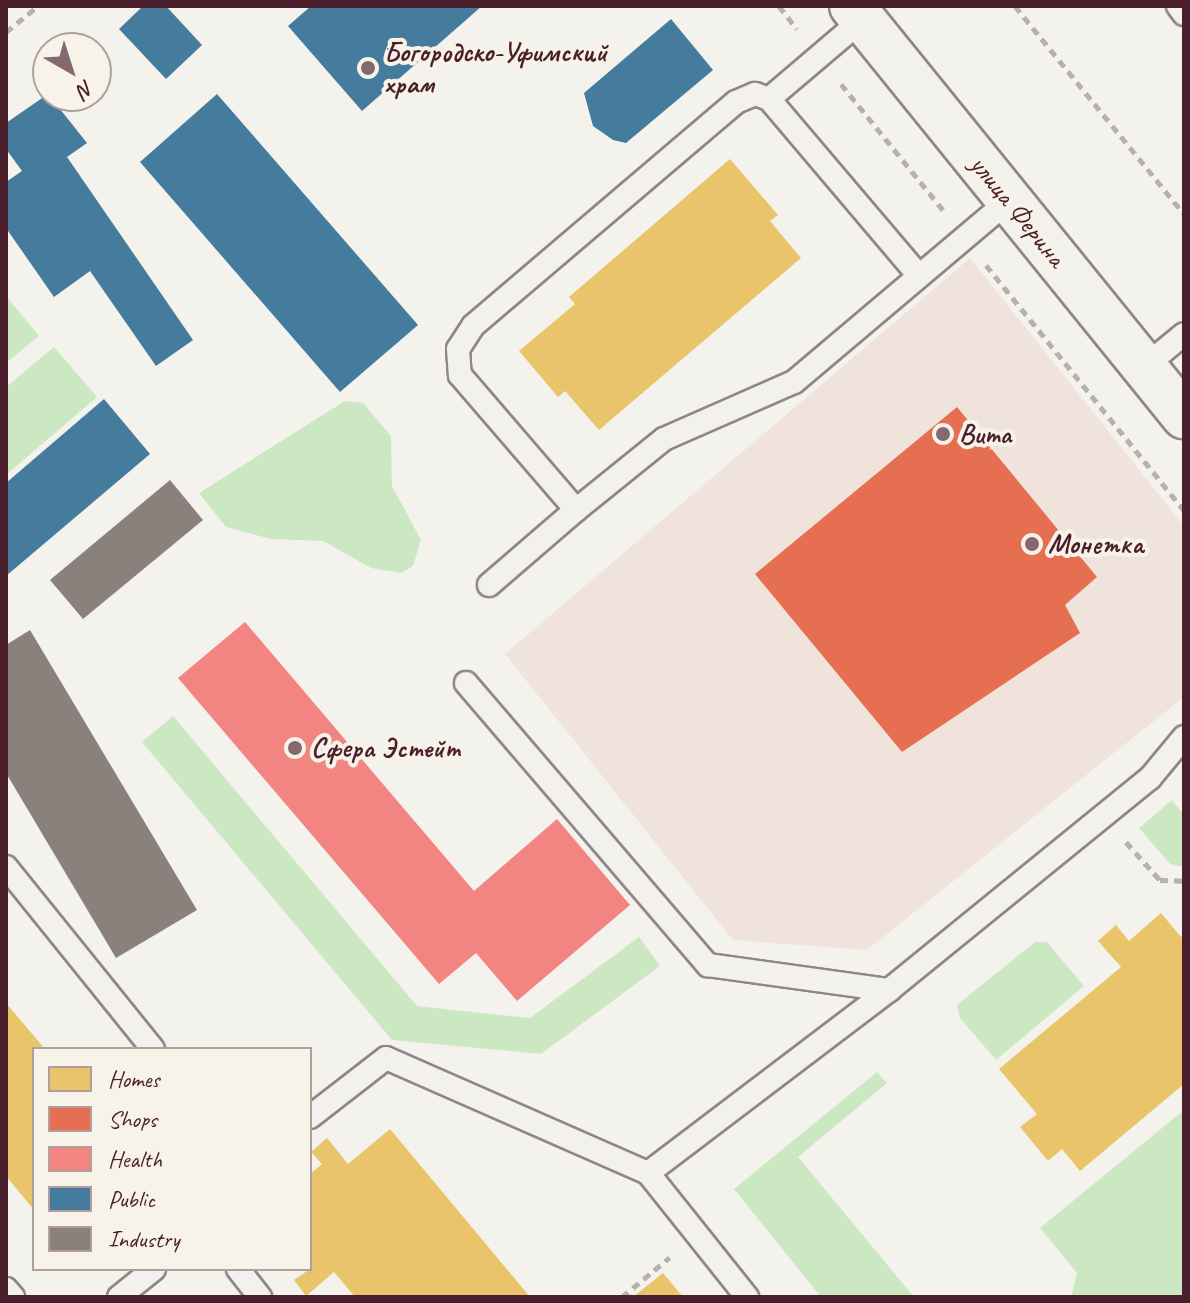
<!DOCTYPE html>
<html>
<head>
<meta charset="utf-8">
<style>
	body { margin:0 }
	#map { position:relative; width:1190px; height:1303px; overflow:hidden; background:#f4f2ec; font-family:Caveat,sans-serif }
	div>[style] { position:absolute }
	.built>* { inset:0; background:#f0e3dc }
	.green>* { inset:0; background:#cce8c3 }
	.homes>* { inset:0; background:#e9c46a }
	.shops>* { inset:0; background:#e76f51 }
	.health>* { inset:0; background:#f28482 }
	.public>* { inset:0; background:#457b9d }
	.industry>* { inset:0; background:#8a817c }
	.path>* { height:5px; margin-top:-2.5px; transform-origin:0; background:repeating-linear-gradient(90deg,#b6b0ae 0 8px,transparent 0 14px) }
	.roads { filter:drop-shadow(2px 0 #8f8685) drop-shadow(-2px 0 #8f8685) drop-shadow(0 2px #8f8685) drop-shadow(0 -2px #8f8685) }
	.lane>* { height:22px; margin:-11px; padding:0 11px; transform-origin:11px; border-radius:11px; background:#f2f1ed }
	.secondary>* { height:44px; margin:-22px; padding:0 22px; transform-origin:22px; border-radius:22px; background:#f2f1ed }
	.dots>* { width:22px; height:22px; translate:-50% -50%; box-sizing:border-box; border:4px solid #f7f3e8; border-radius:50% }
	span { translate:-50% -50%; white-space:nowrap; text-align:center; line-height:1.15; -webkit-text-stroke:8px #f7f3e8; paint-order:stroke }
	.poi-label { font-size:28px; color:#4a1f2b; font-weight:700 }
	.left { translate:0 -50%; text-align:left }
	.street-label { font-size:28px; color:#4a1f2b }
	.frame { position:absolute; inset:0; border:8px solid #4a1f2b; pointer-events:none }
	.legend { position:absolute; left:32px; top:1047px; width:280px; height:224px; box-sizing:border-box; background:#f7f3e8; border:2px solid #b29e9c; margin:0; padding:10px 14px; list-style:none; font-size:24px; color:#4a1f2b }
	.legend li { display:flex; align-items:center; gap:16px; height:40px }
	.legend b { width:40px; border:2px solid #b29e9c }
	.north { position:absolute; left:32px; top:32px; width:80px; height:80px; box-sizing:border-box; background:#f7f3e8; border:2px solid #b29e9c; border-radius:50%; rotate:141deg; font-size:22px; font-weight:700; line-height:32px; text-align:center; color:#4a1f2b }
	.north::after { content:''; display:block; margin:auto; width:28px; height:36px; background:#86696f; clip-path:polygon(50% 0,100% 100%,50% 72%,0 100%) }
</style>
</head>
<body>
<div id="map">
	<div class="built">
		<div style="clip-path:polygon(970px 258px,1184px 526px,1184px 697px,867px 950px,733px 940px,505px 654px)"></div>
	</div>
	<div class="green">
		<div style="clip-path:polygon(6px 296px,39px 336px,6px 363px)"></div>
		<div style="clip-path:polygon(54px 347px,97px 397px,6px 475px,6px 387px)"></div>
		<div style="clip-path:polygon(345px 401px,363px 403px,391px 436px,392px 486px,421px 540px,413px 566px,401px 573px,371px 568px,323px 541px,271px 539px,226px 527px,199px 493px)"></div>
		<div style="clip-path:polygon(173px 716px,417px 1006px,530px 1018px,639px 937px,660px 966px,541px 1054px,392px 1040px,142px 742px)"></div>
		<div style="clip-path:polygon(1172px 800px,1184px 815px,1184px 867px,1170px 864px,1139px 828px)"></div>
		<div style="clip-path:polygon(1035px 942px,1047px 942px,1084px 986px,996px 1060px,960px 1018px,957px 1005px)"></div>
		<div style="clip-path:polygon(877px 1072px,887px 1083px,798px 1157px,914px 1297px,821px 1297px,734px 1189px)"></div>
		<div style="clip-path:polygon(1184px 1110px,1184px 1297px,1071px 1297px,1077px 1273px,1040px 1228px)"></div>
	</div>
	<div class="homes">
		<div style="clip-path:polygon(730px 159px,778px 215px,770px 221px,801px 258px,599px 430px,565px 391px,558px 397px,519px 351px,575px 304px,569px 297px)"></div>
		<div style="clip-path:polygon(1161px 913px,1181px 937px,1184px 934px,1184px 1084px,1080px 1171px,1062px 1149px,1048px 1161px,1020px 1127px,1037px 1114px,999px 1069px,1121px 967px,1098px 941px,1116px 925px,1129px 941px)"></div>
		<div style="clip-path:polygon(6px 1003px,45px 1049px,34px 1049px,34px 1210px,6px 1176px)"></div>
		<div style="clip-path:polygon(390px 1129px,530px 1297px,355px 1297px,334px 1272px,306px 1296px,294px 1280px,310px 1269px,310px 1174px,322px 1164px,311px 1152px,327px 1138px,348px 1164px)"></div>
		<div style="clip-path:polygon(663px 1273px,683px 1297px,633px 1297px)"></div>
	</div>
	<div class="shops">
		<div style="clip-path:polygon(957px 407px,1097px 577px,1065px 605px,1080px 633px,902px 752px,755px 574px)"></div>
	</div>
	<div class="health">
		<div style="clip-path:polygon(245px 622px,474px 891px,557px 819px,630px 905px,517px 1001px,476px 953px,439px 984px,178px 678px)"></div>
	</div>
	<div class="public">
		<div style="clip-path:polygon(143px 6px,166px 6px,202px 45px,166px 79px,119px 29px)"></div>
		<div style="clip-path:polygon(311px 6px,482px 6px,362px 111px,288px 26px)"></div>
		<div style="clip-path:polygon(671px 19px,713px 70px,626px 143px,613px 140px,593px 126px,584px 93px)"></div>
		<div style="clip-path:polygon(48px 94px,87px 143px,67px 157px,193px 340px,156px 366px,90px 271px,54px 297px,6px 228px,6px 182px,22px 171px,6px 149px,6px 123px)"></div>
		<div style="clip-path:polygon(217px 94px,418px 325px,340px 392px,140px 162px)"></div>
		<div style="clip-path:polygon(104px 399px,150px 454px,6px 576px,6px 483px)"></div>
	</div>
	<div class="industry">
		<div style="clip-path:polygon(170px 480px,203px 520px,83px 619px,50px 580px)"></div>
		<div style="clip-path:polygon(30px 630px,197px 910px,116px 958px,6px 773px,6px 645px)"></div>
	</div>
	<div class="path">
		<div style="left:779px;top:6px;width:29px;rotate:52deg"></div>
		<div style="left:1015px;top:6px;width:268px;rotate:50.9deg"></div>
		<div style="left:6px;top:32px;width:41px;rotate:-39.1deg"></div>
		<div style="left:841px;top:84px;width:162px;rotate:51deg"></div>
		<div style="left:986px;top:265px;width:315px;rotate:51.1deg"></div>
		<div style="left:1126px;top:842px;width:51px;rotate:48.2deg"></div>
		<div style="left:1160px;top:880px;width:24px;rotate:2deg"></div>
		<div style="left:622px;top:1297px;width:62px;rotate:-39.8deg"></div>
	</div>
	<div class="roads">
		<div class="lane">
			<div style="left:1178px;top:6px;width:10px;rotate:53deg"></div>
			<div style="left:863px;top:19px;width:123px;rotate:139.6deg"></div>
			<div style="left:769px;top:99px;width:15px;rotate:-160deg"></div>
			<div style="left:755px;top:94px;width:21px;rotate:157deg"></div>
			<div style="left:736px;top:102px;width:345px;rotate:139.6deg"></div>
			<div style="left:473px;top:326px;width:27px;rotate:123deg"></div>
			<div style="left:458px;top:349px;width:26px;rotate:86deg"></div>
			<div style="left:460px;top:375px;width:178px;rotate:49.3deg"></div>
			<div style="left:576px;top:510px;width:113px;rotate:-38.9deg"></div>
			<div style="left:664px;top:439px;width:142px;rotate:-23.7deg"></div>
			<div style="left:794px;top:382px;width:282px;rotate:-40.2deg"></div>
			<div style="left:769px;top:99px;width:232px;rotate:49.7deg"></div>
			<div style="left:1144px;top:367px;width:52px;rotate:-39.5deg"></div>
			<div style="left:489px;top:585px;width:115px;rotate:-40.8deg"></div>
			<div style="left:466px;top:683px;width:372px;rotate:49.4deg"></div>
			<div style="left:708px;top:965px;width:183px;rotate:7.9deg"></div>
			<div style="left:6px;top:867px;width:234px;rotate:51.1deg"></div>
			<div style="left:310px;top:1117px;width:96px;rotate:-37.8deg"></div>
			<div style="left:386px;top:1058px;width:286px;rotate:23.7deg"></div>
			<div style="left:648px;top:1173px;width:303px;rotate:-37.2deg"></div>
			<div style="left:889px;top:990px;width:336px;rotate:-39.1deg"></div>
			<div style="left:1150px;top:778px;width:53px;rotate:-50.3deg"></div>
			<div style="left:648px;top:1173px;width:159px;rotate:51.4deg"></div>
			<div style="left:238px;top:1269px;width:36px;rotate:52deg"></div>
			<div style="left:6px;top:1289px;width:11px;rotate:49deg"></div>
			<div style="left:119px;top:1297px;width:45px;rotate:-38.7deg"></div>
		</div>
		<div class="secondary">
			<div style="left:852px;top:6px;width:528px;rotate:51deg"></div>
		</div>
	</div>
	<div class="dots">
		<div style="left:368px;top:68px;background:#86696f"></div>
		<div style="left:943px;top:434px;background:#86696f"></div>
		<div style="left:1032px;top:544px;background:#86696f"></div>
		<div style="left:295px;top:748px;background:#86696f"></div>
	</div>
	<div class="poi-label">
		<span class="left" style="left:384px;top:68px">Богородско-Уфимский<br>храм</span>
		<span class="left" style="left:959px;top:434px">Вита</span>
		<span class="left" style="left:1048px;top:544px">Монетка</span>
		<span class="left" style="left:311px;top:748px">Сфера Эстейт</span>
	</div>
	<div class="street-label">
		<span style="left:1018px;top:211px;rotate:51deg">улица Ферина</span>
	</div>
	<div class="frame"></div>
	<ul class="legend">
	<li><b style="height:22px;background:#e9c46a"></b>Homes</li>
	<li><b style="height:22px;background:#e76f51"></b>Shops</li>
	<li><b style="height:22px;background:#f28482"></b>Health</li>
	<li><b style="height:22px;background:#457b9d"></b>Public</li>
	<li><b style="height:22px;background:#8a817c"></b>Industry</li>
	</ul>
	<div class="north">N</div>
</div>
</body>
</html>
